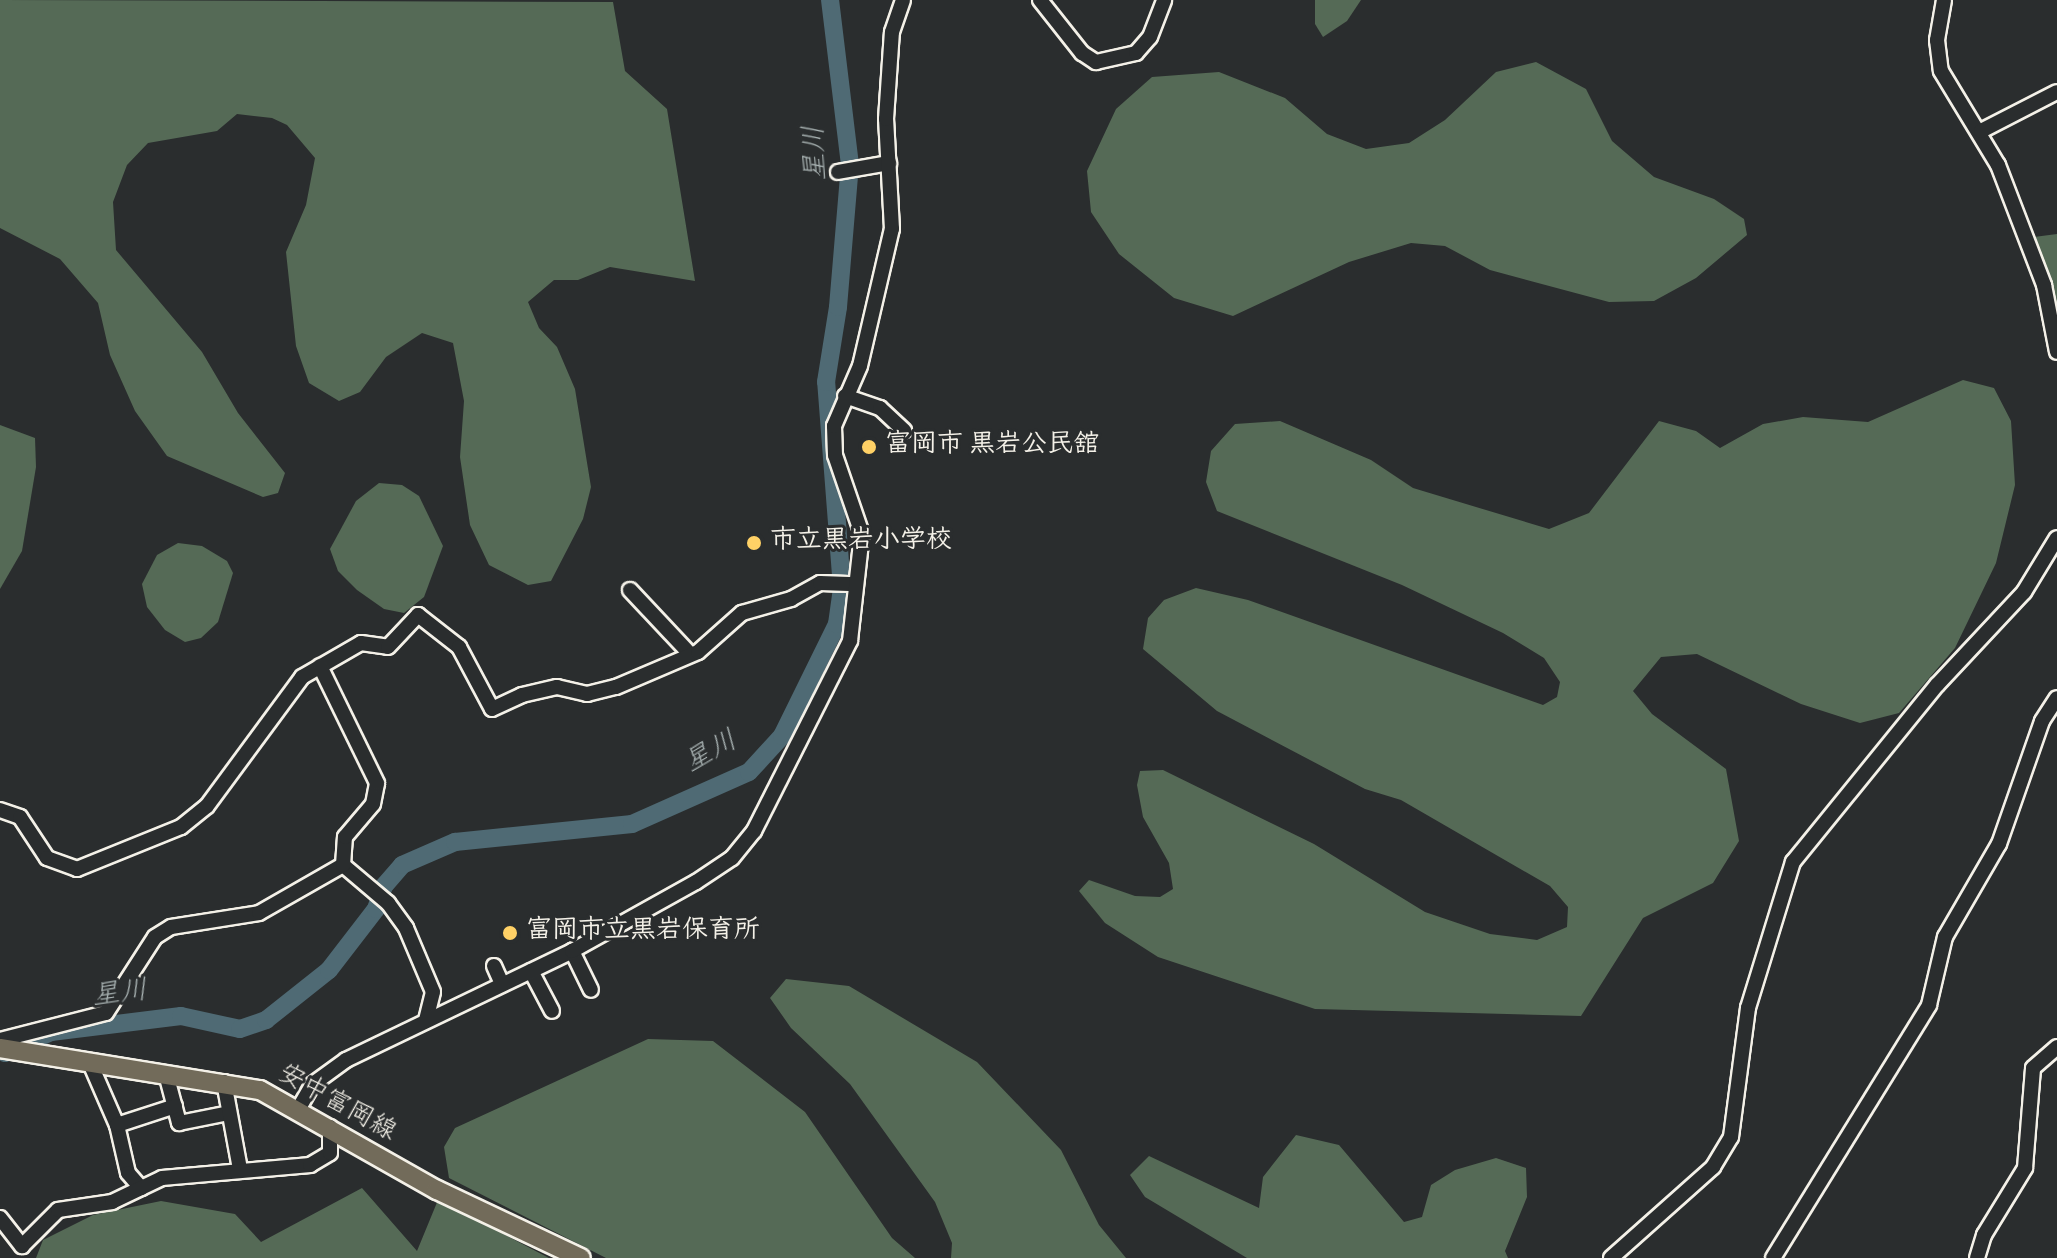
<!DOCTYPE html>
<html>
<head>
<meta charset="utf-8">
<style>
	body { margin:0 }
	#map { position:relative; width:2057px; height:1258px; overflow:hidden; background:#2a2d2e; font-family:"Gochi Hand","Klee One",sans-serif }
	div>[style] { position:absolute }
	.green>* { inset:0; background:#556a56 }
	.river>* { height:18px; margin:-9px; padding:0 9px; transform-origin:9px; border-radius:9px; background:#4f6a74 }
	.roads { filter:drop-shadow(2px 0 #f4f1e8) drop-shadow(-2px 0 #f4f1e8) drop-shadow(0 2px #f4f1e8) drop-shadow(0 -2px #f4f1e8) }
	.minor>* { height:14px; margin:-7px; padding:0 7px; transform-origin:7px; border-radius:7px; background:#2a2d2e }
	.major>* { height:18px; margin:-9px; padding:0 9px; transform-origin:9px; border-radius:9px; background:#726b5a }
	.dots>* { width:22px; height:22px; translate:-50% -50%; box-sizing:border-box; border:4px solid #2a2d2e; border-radius:50% }
	span { translate:-50% -50%; white-space:nowrap; text-align:center; line-height:1.15; -webkit-text-stroke:6px #2a2d2e; paint-order:stroke }
	.poi-label { font-size:26px; color:#f4f1e8; font-weight:700 }
	.left { translate:0 -50%; text-align:left }
	.street-label { font-size:26px; color:#f4f1e8 }
	.water-label { font-size:28px; color:#aab4b4; font-style:italic }
</style>
</head>
<body>
<div id="map">
	<div class="green">
		<div style="clip-path:polygon(0 0,613px 2px,625px 71px,667px 109px,695px 281px,610px 267px,578px 280px,554px 280px,528px 302px,539px 328px,557px 347px,575px 389px,591px 487px,583px 519px,551px 581px,528px 585px,489px 565px,470px 525px,460px 457px,464px 401px,453px 343px,422px 333px,386px 357px,360px 392px,339px 401px,309px 383px,296px 346px,286px 252px,306px 205px,315px 158px,287px 125px,272px 118px,237px 114px,217px 131px,148px 143px,127px 165px,113px 202px,116px 250px,202px 352px,238px 413px,285px 473px,278px 493px,263px 497px,167px 456px,135px 411px,110px 355px,98px 303px,60px 259px,0 228px)"></div>
		<div style="clip-path:polygon(1315px 0,1361px 0,1347px 21px,1323px 37px,1315px 24px)"></div>
		<div style="clip-path:polygon(1536px 62px,1586px 89px,1612px 141px,1654px 177px,1714px 199px,1744px 219px,1747px 235px,1696px 278px,1654px 301px,1609px 302px,1490px 270px,1445px 246px,1411px 243px,1349px 262px,1233px 316px,1174px 298px,1119px 254px,1091px 212px,1087px 171px,1116px 109px,1152px 77px,1219px 72px,1285px 98px,1327px 134px,1366px 149px,1409px 143px,1445px 120px,1496px 72px)"></div>
		<div style="clip-path:polygon(2057px 234px,2057px 304px,2034px 237px)"></div>
		<div style="clip-path:polygon(1963px 380px,1994px 388px,2011px 421px,2015px 485px,1996px 563px,1955px 648px,1899px 713px,1860px 723px,1801px 704px,1697px 654px,1661px 657px,1633px 691px,1652px 714px,1726px 769px,1739px 841px,1713px 883px,1643px 918px,1581px 1016px,1315px 1009px,1158px 957px,1105px 923px,1079px 891px,1089px 880px,1135px 896px,1160px 897px,1173px 889px,1169px 863px,1143px 817px,1137px 785px,1140px 771px,1163px 770px,1314px 844px,1425px 912px,1490px 934px,1537px 940px,1567px 927px,1568px 907px,1550px 886px,1401px 800px,1365px 789px,1217px 711px,1143px 649px,1148px 618px,1164px 600px,1196px 588px,1248px 600px,1543px 705px,1557px 697px,1560px 682px,1544px 658px,1503px 633px,1402px 585px,1217px 511px,1206px 482px,1211px 451px,1235px 424px,1280px 421px,1371px 460px,1413px 488px,1549px 529px,1589px 513px,1659px 421px,1696px 431px,1720px 448px,1763px 424px,1803px 417px,1868px 422px)"></div>
		<div style="clip-path:polygon(0 425px,35px 438px,36px 467px,22px 551px,0 589px)"></div>
		<div style="clip-path:polygon(379px 483px,402px 485px,419px 496px,443px 546px,424px 597px,404px 613px,384px 609px,357px 590px,338px 571px,330px 549px,356px 501px)"></div>
		<div style="clip-path:polygon(178px 543px,202px 546px,227px 561px,233px 573px,218px 622px,201px 638px,185px 642px,165px 630px,147px 607px,142px 584px,157px 555px)"></div>
		<div style="clip-path:polygon(786px 979px,849px 986px,977px 1062px,1061px 1150px,1099px 1225px,1126px 1258px,951px 1258px,952px 1243px,935px 1202px,850px 1084px,791px 1028px,770px 998px)"></div>
		<div style="clip-path:polygon(648px 1039px,713px 1041px,805px 1112px,892px 1238px,915px 1258px,606px 1258px,449px 1178px,444px 1147px,455px 1128px)"></div>
		<div style="clip-path:polygon(1296px 1135px,1339px 1145px,1404px 1222px,1422px 1217px,1431px 1185px,1455px 1170px,1496px 1158px,1526px 1168px,1527px 1197px,1505px 1251px,1508px 1258px,1247px 1258px,1145px 1197px,1130px 1175px,1149px 1156px,1259px 1208px,1263px 1177px)"></div>
		<div style="clip-path:polygon(362px 1188px,417px 1251px,438px 1200px,549px 1258px,36px 1258px,43px 1240px,93px 1215px,161px 1201px,235px 1214px,261px 1242px)"></div>
	</div>
	<div class="river">
		<div style="left:5px;top:1053px;width:51px;rotate:-24.5deg"></div>
		<div style="left:51px;top:1032px;width:131px;rotate:-7deg"></div>
		<div style="left:181px;top:1016px;width:60px;rotate:12.4deg"></div>
		<div style="left:240px;top:1029px;width:28px;rotate:-19deg"></div>
		<div style="left:266px;top:1020px;width:80px;rotate:-38.4deg"></div>
		<div style="left:329px;top:970px;width:77px;rotate:-52.4deg"></div>
		<div style="left:376px;top:909px;width:24px;rotate:-71deg"></div>
		<div style="left:384px;top:886px;width:28px;rotate:-49deg"></div>
		<div style="left:402px;top:865px;width:58px;rotate:-23.5deg"></div>
		<div style="left:455px;top:842px;width:178px;rotate:-5.8deg"></div>
		<div style="left:632px;top:824px;width:128px;rotate:-24deg"></div>
		<div style="left:749px;top:772px;width:49px;rotate:-47.5deg"></div>
		<div style="left:782px;top:736px;width:125px;rotate:-63.8deg"></div>
		<div style="left:837px;top:624px;width:36px;rotate:-82deg"></div>
		<div style="left:842px;top:588px;width:207px;rotate:-94.4deg"></div>
		<div style="left:826px;top:382px;width:76px;rotate:-80.9deg"></div>
		<div style="left:838px;top:307px;width:143px;rotate:-85.2deg"></div>
		<div style="left:850px;top:165px;width:166px;rotate:-96.9deg"></div>
	</div>
	<div class="roads">
		<div class="minor">
			<div style="left:1040px;top:0;width:68px;rotate:51.6deg"></div>
			<div style="left:1082px;top:53px;width:17px;rotate:33deg"></div>
			<div style="left:1096px;top:62px;width:41px;rotate:-12.7deg"></div>
			<div style="left:1136px;top:53px;width:21px;rotate:-49deg"></div>
			<div style="left:1150px;top:37px;width:40px;rotate:-69deg"></div>
			<div style="left:1944px;top:0;width:41px;rotate:99.9deg"></div>
			<div style="left:1937px;top:40px;width:31px;rotate:83deg"></div>
			<div style="left:1941px;top:71px;width:110px;rotate:58.8deg"></div>
			<div style="left:1998px;top:165px;width:129px;rotate:69deg"></div>
			<div style="left:2044px;top:285px;width:68px;rotate:79deg"></div>
			<div style="left:1981px;top:131px;width:85px;rotate:-27.2deg"></div>
			<div style="left:838px;top:172px;width:52px;rotate:-10deg"></div>
			<div style="left:845px;top:396px;width:37px;rotate:19deg"></div>
			<div style="left:880px;top:408px;width:33px;rotate:43deg"></div>
			<div style="left:630px;top:590px;width:88px;rotate:46.8deg"></div>
			<div style="left:0;top:810px;width:21px;rotate:19deg"></div>
			<div style="left:20px;top:817px;width:49px;rotate:56.6deg"></div>
			<div style="left:47px;top:858px;width:32px;rotate:20deg"></div>
			<div style="left:77px;top:869px;width:112px;rotate:-22deg"></div>
			<div style="left:181px;top:827px;width:33px;rotate:-39deg"></div>
			<div style="left:207px;top:806px;width:160px;rotate:-53.6deg"></div>
			<div style="left:302px;top:677px;width:68px;rotate:-30deg"></div>
			<div style="left:361px;top:643px;width:27px;rotate:8deg"></div>
			<div style="left:388px;top:647px;width:44px;rotate:-46.8deg"></div>
			<div style="left:418px;top:615px;width:52px;rotate:38deg"></div>
			<div style="left:459px;top:647px;width:70px;rotate:62deg"></div>
			<div style="left:492px;top:709px;width:33px;rotate:-25deg"></div>
			<div style="left:522px;top:695px;width:36px;rotate:-13deg"></div>
			<div style="left:557px;top:687px;width:31px;rotate:13deg"></div>
			<div style="left:587px;top:694px;width:30px;rotate:-14deg"></div>
			<div style="left:616px;top:687px;width:89px;rotate:-23.1deg"></div>
			<div style="left:698px;top:652px;width:59px;rotate:-41.6deg"></div>
			<div style="left:742px;top:613px;width:51px;rotate:-15.9deg"></div>
			<div style="left:791px;top:599px;width:33px;rotate:-29deg"></div>
			<div style="left:820px;top:583px;width:36px;rotate:2deg"></div>
			<div style="left:343px;top:865px;width:59px;rotate:40.2deg"></div>
			<div style="left:388px;top:903px;width:31px;rotate:54deg"></div>
			<div style="left:406px;top:928px;width:69px;rotate:67.1deg"></div>
			<div style="left:433px;top:992px;width:30px;rotate:104deg"></div>
			<div style="left:572px;top:951px;width:43px;rotate:64deg"></div>
			<div style="left:494px;top:966px;width:20px;rotate:66deg"></div>
			<div style="left:531px;top:971px;width:45px;rotate:62.3deg"></div>
			<div style="left:0;top:1040px;width:109px;rotate:-14.3deg"></div>
			<div style="left:106px;top:1013px;width:90px;rotate:-57.2deg"></div>
			<div style="left:155px;top:937px;width:19px;rotate:-32deg"></div>
			<div style="left:171px;top:927px;width:89px;rotate:-9deg"></div>
			<div style="left:259px;top:913px;width:97px;rotate:-29.7deg"></div>
			<div style="left:343px;top:865px;width:28px;rotate:-86deg"></div>
			<div style="left:345px;top:837px;width:43px;rotate:-49.7deg"></div>
			<div style="left:373px;top:804px;width:21px;rotate:-79deg"></div>
			<div style="left:377px;top:783px;width:130px;rotate:-116deg"></div>
			<div style="left:90px;top:1063px;width:68px;rotate:66.5deg"></div>
			<div style="left:117px;top:1125px;width:49px;rotate:77.1deg"></div>
			<div style="left:128px;top:1173px;width:20px;rotate:49deg"></div>
			<div style="left:166px;top:1074px;width:51px;rotate:75.1deg"></div>
			<div style="left:179px;top:1123px;width:51px;rotate:-11.3deg"></div>
			<div style="left:224px;top:1082px;width:88px;rotate:79.6deg"></div>
			<div style="left:299px;top:1108px;width:28px;rotate:-60deg"></div>
			<div style="left:313px;top:1084px;width:41px;rotate:-36deg"></div>
			<div style="left:346px;top:1060px;width:251px;rotate:-25.7deg"></div>
			<div style="left:572px;top:951px;width:142px;rotate:-29.1deg"></div>
			<div style="left:696px;top:882px;width:43px;rotate:-33.7deg"></div>
			<div style="left:732px;top:858px;width:35px;rotate:-51deg"></div>
			<div style="left:754px;top:831px;width:213px;rotate:-63.2deg"></div>
			<div style="left:850px;top:641px;width:108px;rotate:-83.6deg"></div>
			<div style="left:862px;top:534px;width:83px;rotate:-108.9deg"></div>
			<div style="left:835px;top:455px;width:29px;rotate:-92deg"></div>
			<div style="left:834px;top:426px;width:65px;rotate:-66.6deg"></div>
			<div style="left:860px;top:366px;width:141px;rotate:-76.9deg"></div>
			<div style="left:892px;top:229px;width:110px;rotate:-93.1deg"></div>
			<div style="left:886px;top:119px;width:87px;rotate:-86.1deg"></div>
			<div style="left:892px;top:32px;width:34px;rotate:-71deg"></div>
			<div style="left:117px;top:1125px;width:61px;rotate:-18.1deg"></div>
			<div style="left:0;top:1218px;width:36px;rotate:52deg"></div>
			<div style="left:22px;top:1246px;width:51px;rotate:-45deg"></div>
			<div style="left:58px;top:1210px;width:55px;rotate:-8.4deg"></div>
			<div style="left:112px;top:1202px;width:55px;rotate:-25.6deg"></div>
			<div style="left:162px;top:1178px;width:149px;rotate:-5deg"></div>
			<div style="left:310px;top:1165px;width:23px;rotate:-31deg"></div>
			<div style="left:330px;top:1153px;width:26px;rotate:-90deg"></div>
			<div style="left:1611px;top:1258px;width:137px;rotate:-41.7deg"></div>
			<div style="left:1713px;top:1167px;width:35px;rotate:-59deg"></div>
			<div style="left:1731px;top:1137px;width:130px;rotate:-82.5deg"></div>
			<div style="left:1748px;top:1008px;width:153px;rotate:-72.9deg"></div>
			<div style="left:1793px;top:862px;width:228px;rotate:-50.9deg"></div>
			<div style="left:1937px;top:685px;width:127px;rotate:-46.9deg"></div>
			<div style="left:2024px;top:592px;width:63px;rotate:-58.6deg"></div>
			<div style="left:1773px;top:1258px;width:297px;rotate:-58.3deg"></div>
			<div style="left:1929px;top:1005px;width:70px;rotate:-76.8deg"></div>
			<div style="left:1945px;top:937px;width:108px;rotate:-59.9deg"></div>
			<div style="left:1999px;top:844px;width:130px;rotate:-70.7deg"></div>
			<div style="left:2042px;top:721px;width:27px;rotate:-57deg"></div>
			<div style="left:1977px;top:1258px;width:24px;rotate:-73deg"></div>
			<div style="left:1984px;top:1235px;width:79px;rotate:-58.5deg"></div>
			<div style="left:2025px;top:1168px;width:100px;rotate:-85.4deg"></div>
			<div style="left:2033px;top:1068px;width:32px;rotate:-41deg"></div>
		</div>
		<div class="major">
			<div style="left:0;top:1048px;width:263px;rotate:9.2deg"></div>
			<div style="left:260px;top:1090px;width:203px;rotate:29.5deg"></div>
			<div style="left:437px;top:1190px;width:159px;rotate:25.3deg"></div>
		</div>
	</div>
	<div class="dots">
		<div style="left:869px;top:447px;background:#ffd166"></div>
		<div style="left:754px;top:543px;background:#ffd166"></div>
		<div style="left:510px;top:933px;background:#ffd166"></div>
	</div>
	<div class="poi-label">
		<span class="left" style="left:885px;top:447px">富岡市 黒岩公民舘</span>
		<span class="left" style="left:770px;top:543px">市立黒岩小学校</span>
		<span class="left" style="left:526px;top:933px">富岡市立黒岩保育所</span>
	</div>
	<div class="street-label">
		<span style="left:336px;top:1105px;rotate:29deg">安中富岡線</span>
	</div>
	<div class="water-label">
		<span style="left:818px;top:153px;rotate:-93deg">星川</span>
		<span style="left:712px;top:754px;rotate:-29deg">星川</span>
		<span style="left:120px;top:996px;rotate:-7deg">星川</span>
	</div>
</div>
</body>
</html>
